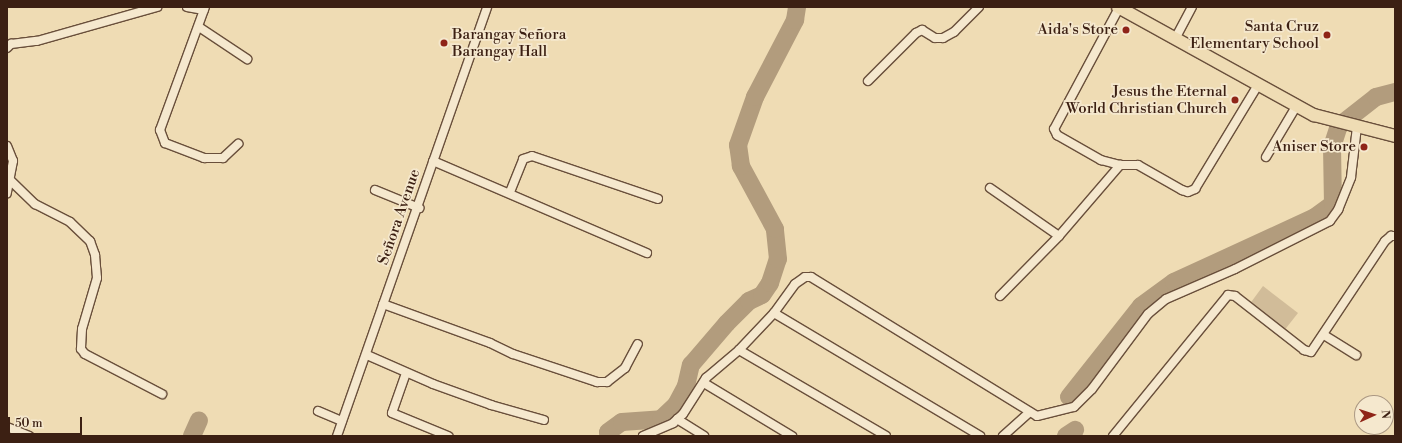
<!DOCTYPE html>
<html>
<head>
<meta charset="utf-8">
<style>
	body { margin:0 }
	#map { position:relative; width:1402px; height:443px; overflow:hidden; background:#efdcb4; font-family:"Libre Bodoni",serif }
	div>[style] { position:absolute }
	.green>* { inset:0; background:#d1bc99 }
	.river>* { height:18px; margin:-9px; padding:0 9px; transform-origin:9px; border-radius:9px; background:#b29c7d }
	.roads { filter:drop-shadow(1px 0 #694f3b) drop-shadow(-1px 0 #694f3b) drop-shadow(0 1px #694f3b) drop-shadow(0 -1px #694f3b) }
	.street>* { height:8px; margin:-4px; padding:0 4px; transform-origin:4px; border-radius:4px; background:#f5e8ce }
	.primary>* { height:12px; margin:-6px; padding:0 6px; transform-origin:6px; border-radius:6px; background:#efdcb4 }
	.dots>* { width:11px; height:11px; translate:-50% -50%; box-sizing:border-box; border:2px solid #f5e8ce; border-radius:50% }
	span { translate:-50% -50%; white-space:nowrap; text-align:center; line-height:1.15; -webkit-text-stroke:3.5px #f5e8ce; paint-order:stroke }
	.poi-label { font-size:15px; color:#3c2013 }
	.right { translate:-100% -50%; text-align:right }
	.left { translate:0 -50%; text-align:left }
	.street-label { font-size:15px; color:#3c2013 }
	.frame { position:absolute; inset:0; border:8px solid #3c2013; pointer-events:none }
	.north { position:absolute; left:1354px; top:395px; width:40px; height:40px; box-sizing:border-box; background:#f5e8ce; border:1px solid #ab9883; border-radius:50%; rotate:87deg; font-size:11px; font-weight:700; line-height:16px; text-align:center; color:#3c2013 }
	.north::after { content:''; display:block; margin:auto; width:14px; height:18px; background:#8f2418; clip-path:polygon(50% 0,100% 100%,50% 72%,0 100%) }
	.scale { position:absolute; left:8px; top:417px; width:74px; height:18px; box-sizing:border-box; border:2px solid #3c2013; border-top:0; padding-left:5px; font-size:12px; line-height:14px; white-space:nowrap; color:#3c2013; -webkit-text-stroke:3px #f5e8ce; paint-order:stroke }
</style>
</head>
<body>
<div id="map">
	<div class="green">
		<div style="clip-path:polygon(1263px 286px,1298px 313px,1283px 332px,1249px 305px)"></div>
	</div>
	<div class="river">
		<div style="left:1069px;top:397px;width:116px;rotate:-51.6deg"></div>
		<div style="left:1141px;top:306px;width:41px;rotate:-36deg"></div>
		<div style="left:1174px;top:282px;width:155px;rotate:-24.7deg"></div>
		<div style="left:1315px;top:217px;width:22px;rotate:-36deg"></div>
		<div style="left:1333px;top:204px;width:57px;rotate:-91deg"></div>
		<div style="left:1332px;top:147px;width:22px;rotate:-72deg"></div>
		<div style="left:1339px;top:126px;width:47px;rotate:-38.1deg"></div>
		<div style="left:1376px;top:97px;width:20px;rotate:-15deg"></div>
		<div style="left:192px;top:436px;width:17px;rotate:-66deg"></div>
		<div style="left:610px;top:436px;width:4px;rotate:-117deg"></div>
		<div style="left:608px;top:432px;width:17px;rotate:-36deg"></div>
		<div style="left:622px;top:422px;width:39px;rotate:-4deg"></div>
		<div style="left:661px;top:419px;width:21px;rotate:-43deg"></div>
		<div style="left:676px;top:405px;width:21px;rotate:-62deg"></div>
		<div style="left:686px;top:386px;width:22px;rotate:-77deg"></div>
		<div style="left:691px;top:365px;width:55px;rotate:-49.4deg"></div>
		<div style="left:727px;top:323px;width:31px;rotate:-45deg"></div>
		<div style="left:749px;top:301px;width:14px;rotate:-25deg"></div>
		<div style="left:762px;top:295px;width:14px;rotate:-56deg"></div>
		<div style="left:770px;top:283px;width:25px;rotate:-72deg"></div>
		<div style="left:778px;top:259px;width:30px;rotate:-96deg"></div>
		<div style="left:775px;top:229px;width:72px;rotate:-118.4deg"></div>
		<div style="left:741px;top:166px;width:21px;rotate:-98deg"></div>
		<div style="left:738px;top:145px;width:51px;rotate:-70.5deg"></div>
		<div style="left:755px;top:97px;width:87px;rotate:-62.5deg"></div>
		<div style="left:795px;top:20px;width:13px;rotate:-81deg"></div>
		<div style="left:1066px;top:436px;width:11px;rotate:-34deg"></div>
	</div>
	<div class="roads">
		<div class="street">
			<div style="left:187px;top:7px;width:17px;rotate:10deg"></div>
			<div style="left:205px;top:7px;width:131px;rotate:110.1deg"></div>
			<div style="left:160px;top:130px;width:14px;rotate:69deg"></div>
			<div style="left:165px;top:143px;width:42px;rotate:21deg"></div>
			<div style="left:204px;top:158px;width:19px"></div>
			<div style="left:223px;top:158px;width:21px;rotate:-43deg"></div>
			<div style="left:1119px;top:8px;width:137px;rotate:118.2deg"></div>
			<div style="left:1054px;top:129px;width:7px;rotate:63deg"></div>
			<div style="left:1057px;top:135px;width:51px;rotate:29.6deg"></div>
			<div style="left:1101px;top:160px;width:20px;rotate:15deg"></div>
			<div style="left:1120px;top:165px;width:18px"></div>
			<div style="left:1138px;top:165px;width:51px;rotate:29.6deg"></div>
			<div style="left:1182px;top:190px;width:6px;rotate:18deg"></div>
			<div style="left:1188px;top:192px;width:8px;rotate:-23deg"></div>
			<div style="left:1195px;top:189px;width:122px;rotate:-58.8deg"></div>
			<div style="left:199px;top:27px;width:58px;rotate:33.7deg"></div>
			<div style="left:1175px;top:39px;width:36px;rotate:-62deg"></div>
			<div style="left:7px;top:48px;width:6px;rotate:-45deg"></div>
			<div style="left:11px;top:44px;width:26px;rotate:-7deg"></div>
			<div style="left:37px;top:41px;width:125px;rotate:-15.8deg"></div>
			<div style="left:868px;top:81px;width:68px;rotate:-45deg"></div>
			<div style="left:916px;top:33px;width:7px;rotate:-27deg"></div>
			<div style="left:922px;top:30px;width:15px;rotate:32deg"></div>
			<div style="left:935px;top:38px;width:8px"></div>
			<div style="left:943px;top:38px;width:13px;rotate:-29deg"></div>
			<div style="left:954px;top:32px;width:35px;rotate:-45deg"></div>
			<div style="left:7px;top:146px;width:16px;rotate:68deg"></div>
			<div style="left:13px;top:161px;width:33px;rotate:101deg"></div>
			<div style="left:1266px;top:157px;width:61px;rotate:-59.2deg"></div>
			<div style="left:433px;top:161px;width:233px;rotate:23.3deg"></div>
			<div style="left:10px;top:180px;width:35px;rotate:44deg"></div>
			<div style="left:35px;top:204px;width:39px;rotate:27deg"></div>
			<div style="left:70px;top:222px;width:28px;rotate:44deg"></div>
			<div style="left:90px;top:241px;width:15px;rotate:70deg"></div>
			<div style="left:95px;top:255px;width:23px;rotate:85deg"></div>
			<div style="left:97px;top:278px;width:53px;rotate:106.4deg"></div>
			<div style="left:82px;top:329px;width:20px;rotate:93deg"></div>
			<div style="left:81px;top:349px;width:6px;rotate:51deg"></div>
			<div style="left:85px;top:354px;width:87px;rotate:27.5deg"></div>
			<div style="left:990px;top:188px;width:84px;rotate:34.8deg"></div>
			<div style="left:1059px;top:236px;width:94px;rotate:-49.3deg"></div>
			<div style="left:375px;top:190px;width:48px;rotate:22.2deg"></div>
			<div style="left:510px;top:192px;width:35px;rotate:-68deg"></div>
			<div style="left:523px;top:159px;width:9px;rotate:-18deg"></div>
			<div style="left:532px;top:156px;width:133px;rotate:18.8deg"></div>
			<div style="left:1000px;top:296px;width:84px;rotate:-45.5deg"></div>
			<div style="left:383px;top:304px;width:114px;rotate:20deg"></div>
			<div style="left:490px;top:343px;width:25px;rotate:26deg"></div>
			<div style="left:513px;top:354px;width:89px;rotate:18.4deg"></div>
			<div style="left:597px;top:382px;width:10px"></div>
			<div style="left:607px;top:382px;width:23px;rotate:-38deg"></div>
			<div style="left:625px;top:368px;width:27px;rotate:-62deg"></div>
			<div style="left:774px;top:313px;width:240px;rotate:30.8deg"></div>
			<div style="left:1324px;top:335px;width:38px;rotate:32deg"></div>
			<div style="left:739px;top:350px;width:170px;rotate:30.3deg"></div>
			<div style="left:367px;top:355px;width:72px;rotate:23.7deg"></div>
			<div style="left:433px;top:384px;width:62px;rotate:19.9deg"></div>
			<div style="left:491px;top:405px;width:55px;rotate:15.8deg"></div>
			<div style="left:406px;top:373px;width:42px;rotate:109.3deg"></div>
			<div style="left:392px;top:413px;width:61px;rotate:22.3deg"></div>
			<div style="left:704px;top:383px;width:103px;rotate:31.1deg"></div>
			<div style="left:318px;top:411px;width:26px;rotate:23deg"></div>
			<div style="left:677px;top:419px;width:32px;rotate:32deg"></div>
			<div style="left:7px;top:427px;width:24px;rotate:22deg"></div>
			<div style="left:337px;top:436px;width:454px;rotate:-70.7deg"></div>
			<div style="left:643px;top:436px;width:33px;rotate:-23deg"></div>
			<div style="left:673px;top:423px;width:13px;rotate:-42deg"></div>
			<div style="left:683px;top:414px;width:43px;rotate:-57.4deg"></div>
			<div style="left:706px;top:378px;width:43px;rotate:-40.3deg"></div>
			<div style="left:739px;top:350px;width:51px;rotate:-46.6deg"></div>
			<div style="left:774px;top:313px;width:36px;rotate:-54deg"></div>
			<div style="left:795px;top:284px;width:12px;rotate:-35deg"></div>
			<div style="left:805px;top:277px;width:6px"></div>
			<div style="left:811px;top:277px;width:265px;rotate:31.6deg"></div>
			<div style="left:1037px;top:416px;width:38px;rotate:-14deg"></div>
			<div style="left:1074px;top:407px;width:25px;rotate:-45deg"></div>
			<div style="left:1092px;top:389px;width:94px;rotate:-53.3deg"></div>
			<div style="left:1148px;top:314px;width:23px;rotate:-40deg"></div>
			<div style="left:1166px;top:299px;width:75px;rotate:-23.5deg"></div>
			<div style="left:1235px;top:269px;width:106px;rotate:-26.8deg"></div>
			<div style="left:1330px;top:221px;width:14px;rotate:-54deg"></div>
			<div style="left:1338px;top:210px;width:35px;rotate:-68deg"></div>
			<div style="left:1351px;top:177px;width:50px;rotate:-83.2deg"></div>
			<div style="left:1003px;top:436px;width:36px;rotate:-42deg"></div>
			<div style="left:1113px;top:436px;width:182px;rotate:-50.8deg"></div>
			<div style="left:1228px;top:295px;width:7px;rotate:8deg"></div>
			<div style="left:1235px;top:296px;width:88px;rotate:38deg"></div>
			<div style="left:1304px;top:350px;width:7px;rotate:16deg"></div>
			<div style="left:1311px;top:352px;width:133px;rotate:-56.3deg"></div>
			<div style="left:1385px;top:241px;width:8px;rotate:-40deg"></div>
			<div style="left:1391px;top:236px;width:4px"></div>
		</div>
		<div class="primary">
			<div style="left:1118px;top:7px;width:224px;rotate:28.9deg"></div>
			<div style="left:1314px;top:115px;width:84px;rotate:14.5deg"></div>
		</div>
	</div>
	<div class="dots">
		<div style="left:1126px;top:30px;background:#8f2418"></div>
		<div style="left:1327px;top:35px;background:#8f2418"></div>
		<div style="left:444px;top:43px;background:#8f2418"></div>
		<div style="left:1235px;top:100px;background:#8f2418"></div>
		<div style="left:1364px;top:147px;background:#8f2418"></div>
	</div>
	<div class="poi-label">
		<span class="right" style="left:1319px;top:35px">Santa Cruz<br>Elementary School</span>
		<span class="right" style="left:1118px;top:30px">Aida's Store</span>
		<span class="left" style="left:452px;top:43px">Barangay Señora<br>Barangay Hall</span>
		<span class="right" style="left:1227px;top:100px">Jesus the Eternal<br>World Christian Church</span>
		<span class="right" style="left:1356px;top:147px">Aniser Store</span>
	</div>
	<div class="street-label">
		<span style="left:399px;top:217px;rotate:-71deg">Señora Avenue</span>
	</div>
	<div class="frame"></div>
	<div class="north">N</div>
	<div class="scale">50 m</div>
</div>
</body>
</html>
